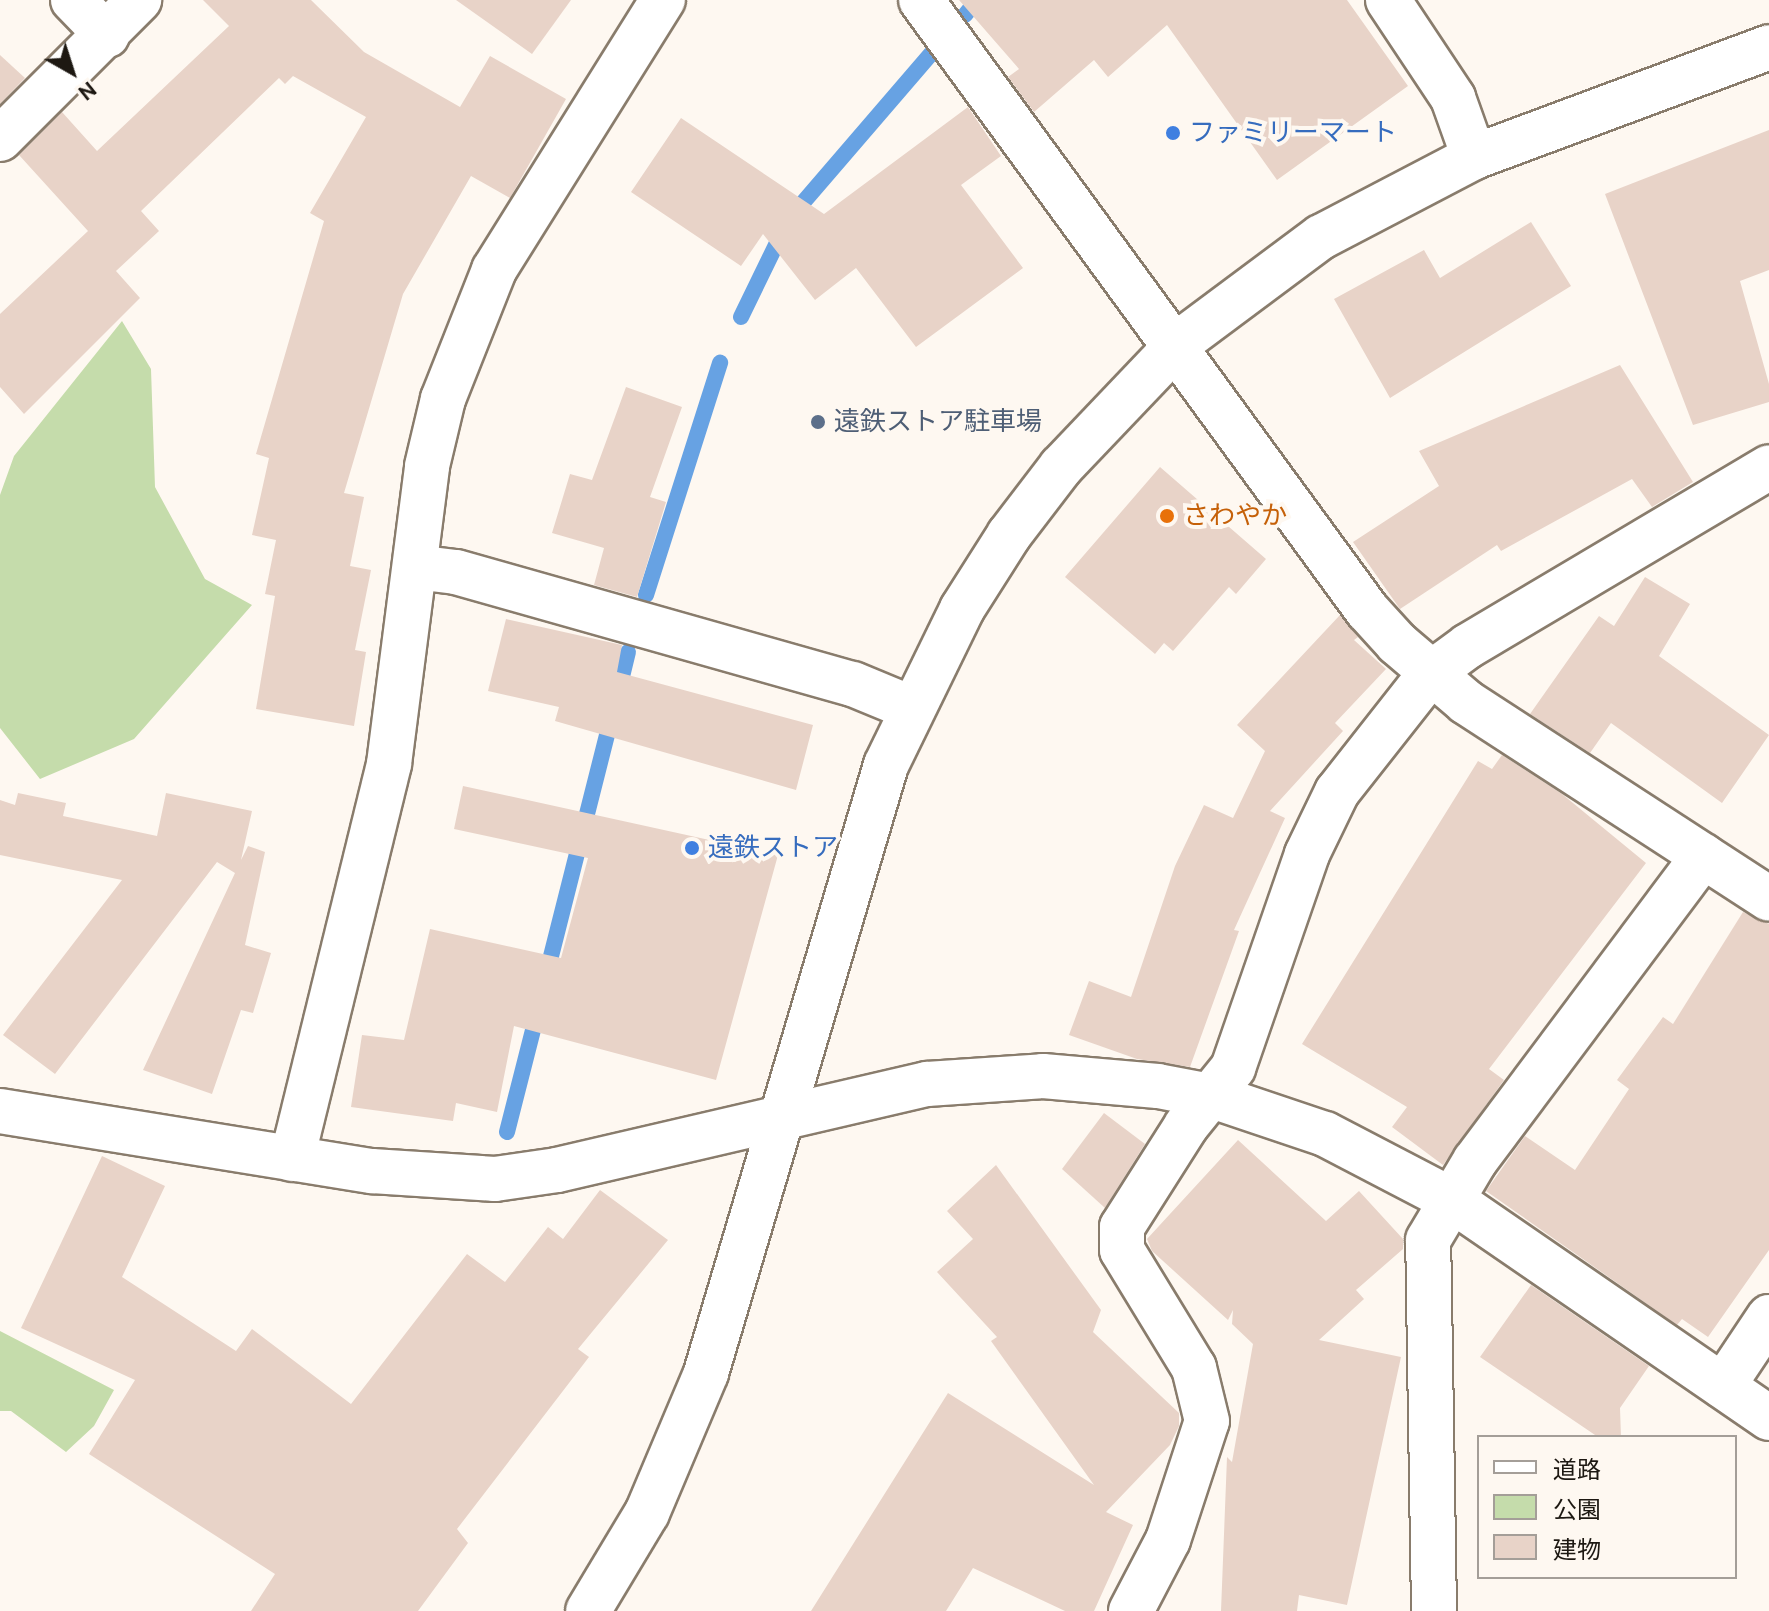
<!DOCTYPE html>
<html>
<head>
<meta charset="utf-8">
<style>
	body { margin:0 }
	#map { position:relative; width:1769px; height:1611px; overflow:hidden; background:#fef8f1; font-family:Cabin,"Noto Sans JP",sans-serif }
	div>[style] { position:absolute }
	.green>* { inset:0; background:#c5dcab }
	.stream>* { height:16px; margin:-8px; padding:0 8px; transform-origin:8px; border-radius:8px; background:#67a2e3 }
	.building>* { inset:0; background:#e8d3c8 }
	.roads { filter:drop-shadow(2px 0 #897c6c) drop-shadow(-2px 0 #897c6c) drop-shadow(0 2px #897c6c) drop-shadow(0 -2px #897c6c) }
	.minor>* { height:44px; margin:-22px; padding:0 22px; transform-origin:22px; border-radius:22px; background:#fff }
	.tertiary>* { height:44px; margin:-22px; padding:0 22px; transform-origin:22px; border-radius:22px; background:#fff }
	.dots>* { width:22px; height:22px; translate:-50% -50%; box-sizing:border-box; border:4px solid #fef8f1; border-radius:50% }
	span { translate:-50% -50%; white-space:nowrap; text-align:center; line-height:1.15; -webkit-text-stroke:8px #fef8f1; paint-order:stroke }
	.shop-label { font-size:26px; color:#366cbe }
	.left { translate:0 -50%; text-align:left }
	.service-label { font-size:26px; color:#4e5e75 }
	.food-label { font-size:26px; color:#c56008 }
	.legend { position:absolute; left:1477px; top:1435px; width:260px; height:144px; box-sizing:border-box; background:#fef8f1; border:2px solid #a49e98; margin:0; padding:10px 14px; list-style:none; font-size:24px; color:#1d1812 }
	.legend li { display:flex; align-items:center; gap:16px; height:40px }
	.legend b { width:40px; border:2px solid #a49e98 }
	.north { position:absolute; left:32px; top:32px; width:80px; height:80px; -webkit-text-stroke:6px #fef8f1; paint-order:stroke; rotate:141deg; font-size:22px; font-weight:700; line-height:32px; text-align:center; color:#1d1812 }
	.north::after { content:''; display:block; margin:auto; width:28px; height:36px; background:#1d1812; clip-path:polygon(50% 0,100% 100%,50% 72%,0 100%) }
</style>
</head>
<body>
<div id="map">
	<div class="green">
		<div style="clip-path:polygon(122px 321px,151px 369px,155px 487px,205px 579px,252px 605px,134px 739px,40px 779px,0 728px,0 495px,14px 456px)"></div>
		<div style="clip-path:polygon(0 1331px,114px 1390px,94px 1426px,66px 1452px,11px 1411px,0 1411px)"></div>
	</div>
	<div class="stream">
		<div style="left:965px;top:15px;width:19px;rotate:-51deg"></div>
		<div style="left:741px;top:317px;width:108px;rotate:-64.1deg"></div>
		<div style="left:788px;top:220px;width:219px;rotate:-49.3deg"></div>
		<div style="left:646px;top:595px;width:244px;rotate:-72.3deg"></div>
		<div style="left:618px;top:693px;width:42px;rotate:-76.3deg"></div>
		<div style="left:546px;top:976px;width:269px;rotate:-75.8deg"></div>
		<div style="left:507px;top:1132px;width:126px;rotate:-75.7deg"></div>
	</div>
	<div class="building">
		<div style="clip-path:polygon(203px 0,311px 0,364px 52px,460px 107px,490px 56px,566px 99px,510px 198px,471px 176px,403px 294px,344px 493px,364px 497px,350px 566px,371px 570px,355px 650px,366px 652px,354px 726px,256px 709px,275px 596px,265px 594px,276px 540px,252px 535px,269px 458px,256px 454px,324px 221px,310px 213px,366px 117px,293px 76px,285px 84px,279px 78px,141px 211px,159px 231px,116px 271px,140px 298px,24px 414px,0 387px,0 314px,88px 231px,19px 155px,62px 112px,97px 151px,229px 26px)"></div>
		<div style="clip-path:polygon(456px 0,571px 0,532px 54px)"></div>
		<div style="clip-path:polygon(959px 0,1347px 0,1408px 86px,1277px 180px,1167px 25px,1108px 77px,1094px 60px,1034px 112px,1008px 77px,1019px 69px)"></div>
		<div style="clip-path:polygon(0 55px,25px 78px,0 104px)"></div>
		<div style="clip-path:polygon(968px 107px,1001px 156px,961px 185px,1023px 268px,916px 347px,856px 268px,815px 300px,763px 234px,741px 266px,631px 192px,681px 118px,824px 214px)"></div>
		<div style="clip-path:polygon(1769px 130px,1769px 270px,1740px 281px,1769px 384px,1769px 402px,1693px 425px,1605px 194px)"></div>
		<div style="clip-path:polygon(1531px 222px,1571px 286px,1390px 398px,1334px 299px,1424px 250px,1440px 278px)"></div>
		<div style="clip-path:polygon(1620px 365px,1693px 482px,1652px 507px,1632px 479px,1501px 551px,1497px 545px,1400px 609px,1353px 542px,1439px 486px,1419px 451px)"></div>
		<div style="clip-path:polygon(626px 387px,682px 407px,650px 497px,666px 502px,637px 597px,594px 585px,604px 548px,552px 533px,570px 474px,592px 480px)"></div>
		<div style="clip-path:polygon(1160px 467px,1266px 559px,1236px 594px,1229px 587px,1173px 651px,1164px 643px,1155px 654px,1065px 577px)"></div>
		<div style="clip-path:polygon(1645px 577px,1690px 604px,1659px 656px,1769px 735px,1722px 803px,1611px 723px,1590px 753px,1530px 714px,1599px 616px,1614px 626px)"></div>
		<div style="clip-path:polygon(1340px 615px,1358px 637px,1354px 640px,1386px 669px,1335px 723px,1343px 731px,1270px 811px,1285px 818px,1234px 930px,1239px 931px,1190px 1067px,1137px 1059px,1069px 1035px,1089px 981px,1131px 997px,1175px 866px,1204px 805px,1233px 818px,1265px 751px,1237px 725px)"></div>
		<div style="clip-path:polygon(506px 619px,622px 645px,617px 672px,813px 725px,796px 790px,555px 721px,559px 707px,488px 691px)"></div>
		<div style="clip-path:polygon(1502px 755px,1562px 794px,1646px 863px,1489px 1069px,1504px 1080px,1443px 1165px,1392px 1127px,1407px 1107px,1302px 1044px,1478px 761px,1492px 769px)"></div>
		<div style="clip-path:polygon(463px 786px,778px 855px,716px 1080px,514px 1026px,497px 1112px,456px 1103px,453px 1121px,351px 1107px,362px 1035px,404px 1040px,430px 929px,561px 958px,588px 858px,454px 829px)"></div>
		<div style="clip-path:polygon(18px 793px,66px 803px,63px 816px,157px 836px,166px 793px,252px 811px,241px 860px,248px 846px,265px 852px,245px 945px,271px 953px,253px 1013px,241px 1010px,212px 1094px,143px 1070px,235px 873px,217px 862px,55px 1074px,3px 1035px,122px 880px,0 855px,0 800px,15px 805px)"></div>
		<div style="clip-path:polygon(1743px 912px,1769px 924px,1769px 1250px,1708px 1337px,1682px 1319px,1677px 1325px,1486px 1191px,1525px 1136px,1575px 1170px,1629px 1089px,1617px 1080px,1663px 1017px,1673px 1024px)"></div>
		<div style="clip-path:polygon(1104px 1113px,1145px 1144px,1105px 1208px,1062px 1169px)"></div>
		<div style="clip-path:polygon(1238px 1140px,1326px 1221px,1359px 1191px,1403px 1239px,1403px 1249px,1356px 1290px,1364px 1299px,1319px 1340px,1401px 1357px,1347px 1605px,1299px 1595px,1297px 1611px,1221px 1611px,1227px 1457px,1232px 1462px,1253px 1344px,1232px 1324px,1233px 1310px,1228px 1320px,1152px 1251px,1147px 1239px)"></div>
		<div style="clip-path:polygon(102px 1156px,165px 1186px,122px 1277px,236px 1351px,252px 1329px,351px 1404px,467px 1254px,505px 1282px,548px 1227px,563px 1239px,600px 1190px,668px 1240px,578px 1349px,589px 1357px,457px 1529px,468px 1543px,418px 1611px,251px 1611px,275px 1574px,89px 1454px,135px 1380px,21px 1328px)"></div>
		<div style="clip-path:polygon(996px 1165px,1101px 1310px,1093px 1332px,1179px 1413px,1179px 1426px,1170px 1445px,1106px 1512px,1133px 1525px,1094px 1611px,1065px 1611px,973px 1568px,946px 1611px,811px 1611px,948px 1393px,1094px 1485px,991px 1341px,997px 1337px,937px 1272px,973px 1239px,947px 1211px)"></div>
		<div style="clip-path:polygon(1531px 1285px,1649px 1366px,1620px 1408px,1621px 1437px,1598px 1437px,1480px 1357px)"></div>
	</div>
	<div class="roads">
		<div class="minor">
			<div style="left:73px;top:0;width:49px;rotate:45.8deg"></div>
			<div style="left:921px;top:0;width:756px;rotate:53.83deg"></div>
			<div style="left:1367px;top:610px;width:45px;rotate:47.7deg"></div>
			<div style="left:1397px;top:643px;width:91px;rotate:40.5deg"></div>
			<div style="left:1466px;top:702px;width:361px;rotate:33deg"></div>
			<div style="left:1388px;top:0;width:118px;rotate:56.4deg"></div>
			<div style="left:1453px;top:98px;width:63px;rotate:70.4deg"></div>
			<div style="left:0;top:139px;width:197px;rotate:-45deg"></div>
			<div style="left:415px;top:567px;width:41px;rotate:7deg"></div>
			<div style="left:456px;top:572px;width:412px;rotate:15.8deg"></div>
			<div style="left:853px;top:684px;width:63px;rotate:22.5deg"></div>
			<div style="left:0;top:1111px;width:377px;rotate:9.2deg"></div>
			<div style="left:372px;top:1171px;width:123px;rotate:3.7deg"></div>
			<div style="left:495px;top:1179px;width:63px;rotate:-8.3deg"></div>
			<div style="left:557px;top:1170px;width:380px;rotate:-13.1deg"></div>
			<div style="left:927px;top:1084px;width:116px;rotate:-3.9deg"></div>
			<div style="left:1043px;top:1076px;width:115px;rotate:5deg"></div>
			<div style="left:1158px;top:1086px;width:58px;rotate:10.9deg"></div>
			<div style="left:1215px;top:1097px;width:116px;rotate:18.6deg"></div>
			<div style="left:1325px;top:1134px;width:143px;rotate:27.5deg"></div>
			<div style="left:1452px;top:1200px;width:385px;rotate:34.5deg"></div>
			<div style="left:292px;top:1159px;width:407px;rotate:-76.2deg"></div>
			<div style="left:389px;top:764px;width:300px;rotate:-82.7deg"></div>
			<div style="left:427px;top:466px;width:69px;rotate:-76.6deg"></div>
			<div style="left:443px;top:399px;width:139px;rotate:-68.4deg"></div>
			<div style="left:494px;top:270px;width:319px;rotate:-58deg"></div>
			<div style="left:1723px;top:1386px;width:83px;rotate:-56.3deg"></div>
			<div style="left:1131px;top:1611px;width:80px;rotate:-62.5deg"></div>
			<div style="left:1168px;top:1540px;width:125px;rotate:-71.9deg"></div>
			<div style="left:1207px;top:1421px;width:55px;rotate:-103.8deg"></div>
			<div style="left:1194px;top:1368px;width:138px;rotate:-121.4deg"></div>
			<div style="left:1122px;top:1250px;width:23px;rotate:-90deg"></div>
			<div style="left:1122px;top:1227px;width:120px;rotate:-57.6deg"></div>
			<div style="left:1186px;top:1126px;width:75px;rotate:-51deg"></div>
			<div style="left:1233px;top:1068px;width:226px;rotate:-70.9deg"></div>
			<div style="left:1307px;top:854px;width:69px;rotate:-64.2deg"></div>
			<div style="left:1337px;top:792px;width:150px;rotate:-51.8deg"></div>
			<div style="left:1430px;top:674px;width:47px;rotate:-36.4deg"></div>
			<div style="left:1468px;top:646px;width:350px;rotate:-30.7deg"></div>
			<div style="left:1434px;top:1611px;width:371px;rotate:-90.9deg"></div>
			<div style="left:1428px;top:1240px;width:92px;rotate:-59.3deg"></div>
			<div style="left:1475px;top:1161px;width:381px;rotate:-53.2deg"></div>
		</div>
		<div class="tertiary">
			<div style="left:588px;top:1611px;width:114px;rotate:-59deg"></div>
			<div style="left:647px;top:1513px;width:152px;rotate:-67.1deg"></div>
			<div style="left:706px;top:1373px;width:634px;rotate:-73.51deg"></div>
			<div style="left:886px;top:765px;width:174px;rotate:-64deg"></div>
			<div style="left:962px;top:609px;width:88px;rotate:-57.6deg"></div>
			<div style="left:1009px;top:535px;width:86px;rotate:-52.6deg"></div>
			<div style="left:1061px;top:467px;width:173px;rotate:-46.4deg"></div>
			<div style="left:1180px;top:342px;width:176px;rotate:-36.7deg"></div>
			<div style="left:1321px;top:237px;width:173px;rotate:-27.6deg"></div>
			<div style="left:1474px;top:157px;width:315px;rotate:-20.4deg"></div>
		</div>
	</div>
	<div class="dots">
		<div style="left:1173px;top:133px;background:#3f7fe0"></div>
		<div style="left:818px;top:422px;background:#5c6f8a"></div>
		<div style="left:1167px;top:516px;background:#e8710a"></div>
		<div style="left:692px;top:848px;background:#3f7fe0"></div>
	</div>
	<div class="shop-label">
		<span class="left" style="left:1189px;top:133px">ファミリーマート</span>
		<span class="left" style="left:708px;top:848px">遠鉄ストア</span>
	</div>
	<div class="service-label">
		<span class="left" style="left:834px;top:422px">遠鉄ストア駐車場</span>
	</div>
	<div class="food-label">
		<span class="left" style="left:1183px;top:516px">さわやか</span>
	</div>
	<ul class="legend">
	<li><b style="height:10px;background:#fff"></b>道路</li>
	<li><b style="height:22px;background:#c5dcab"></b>公園</li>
	<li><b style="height:22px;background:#e8d3c8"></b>建物</li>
	</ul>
	<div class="north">N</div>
</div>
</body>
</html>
